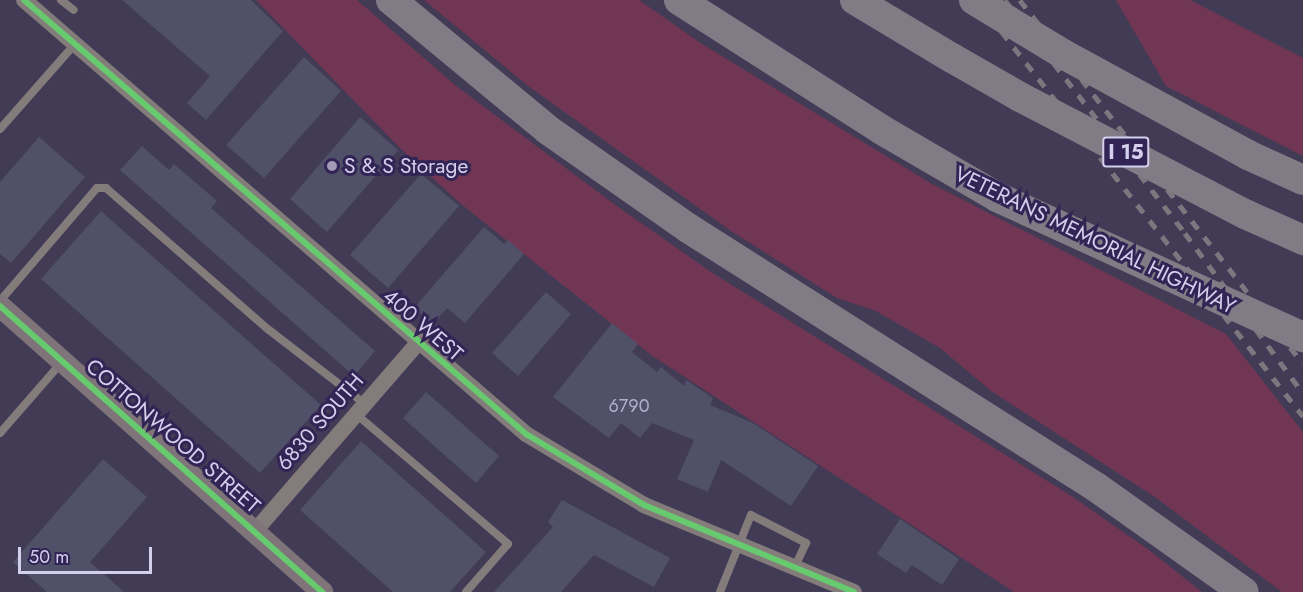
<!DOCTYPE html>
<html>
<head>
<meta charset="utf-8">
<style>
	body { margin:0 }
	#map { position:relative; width:1303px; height:592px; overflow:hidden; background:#423b55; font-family:Jost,sans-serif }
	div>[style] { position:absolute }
	.green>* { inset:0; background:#713653 }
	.building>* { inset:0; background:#505069 }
	.lane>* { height:8px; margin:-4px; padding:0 4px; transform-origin:4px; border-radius:4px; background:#837c7b }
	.street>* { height:16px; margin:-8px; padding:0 8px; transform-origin:8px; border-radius:8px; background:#837c7b }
	.secondary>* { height:22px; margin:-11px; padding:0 11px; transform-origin:11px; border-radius:11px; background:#7e747a }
	.highway>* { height:30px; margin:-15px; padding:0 15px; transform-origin:15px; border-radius:15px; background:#807b84 }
	.rail>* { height:4.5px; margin-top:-2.25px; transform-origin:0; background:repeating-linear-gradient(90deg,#7c767e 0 10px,transparent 0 20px) }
	.highway-bridge>* { height:30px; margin:-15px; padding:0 15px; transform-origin:15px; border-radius:15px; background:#807b84 }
	.cycleway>* { height:6px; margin:-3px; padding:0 3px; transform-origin:3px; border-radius:3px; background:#67ca6e }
	.dots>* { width:16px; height:16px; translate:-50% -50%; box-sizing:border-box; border:3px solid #322555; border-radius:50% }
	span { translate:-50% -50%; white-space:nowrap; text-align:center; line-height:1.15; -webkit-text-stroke:6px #322555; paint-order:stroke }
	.number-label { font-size:18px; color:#b3afcb }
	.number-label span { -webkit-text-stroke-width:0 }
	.shield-label span { padding:2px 4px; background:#322555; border:2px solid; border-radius:4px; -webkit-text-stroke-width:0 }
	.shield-label { font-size:20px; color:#d4cfec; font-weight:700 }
	.poi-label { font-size:21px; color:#d4cfec }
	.left { translate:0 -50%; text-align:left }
	.street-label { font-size:21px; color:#d4cfec }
	.scale { position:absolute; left:18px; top:547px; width:134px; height:27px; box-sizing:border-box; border:3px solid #d4cfec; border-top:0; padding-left:8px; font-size:18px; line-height:21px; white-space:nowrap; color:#d4cfec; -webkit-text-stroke:4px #322555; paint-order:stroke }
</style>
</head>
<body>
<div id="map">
	<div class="green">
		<div style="clip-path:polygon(256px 0,357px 0,455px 85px,614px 204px,711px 272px,1070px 495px,1149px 550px,1202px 592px,1014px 592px,651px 355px,461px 204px,400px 148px)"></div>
		<div style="clip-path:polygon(424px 0,639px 0,702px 44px,932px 184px,1226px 334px,1303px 432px,1303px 592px,1282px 592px,1155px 497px,991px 391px,940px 348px,876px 311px,837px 298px,731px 231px,528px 86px)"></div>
		<div style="clip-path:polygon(1116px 0,1190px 0,1303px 58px,1303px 156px,1166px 86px)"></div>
	</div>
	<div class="building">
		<div style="clip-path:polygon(122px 0,251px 0,283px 31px,206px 120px,187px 103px,210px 76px)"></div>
		<div style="clip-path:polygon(304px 57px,341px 91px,264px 178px,226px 145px)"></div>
		<div style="clip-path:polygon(360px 117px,398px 150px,327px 232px,290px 199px)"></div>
		<div style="clip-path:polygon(39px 137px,85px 177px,11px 263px,0 254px,0 182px)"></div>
		<div style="clip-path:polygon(142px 146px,169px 170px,174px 164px,217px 201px,211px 208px,375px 351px,354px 376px,120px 170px)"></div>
		<div style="clip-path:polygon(421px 174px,459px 206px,388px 288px,350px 255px)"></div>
		<div style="clip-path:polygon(101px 211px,321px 405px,260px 473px,41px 279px)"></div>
		<div style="clip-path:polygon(484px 227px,504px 244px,508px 240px,524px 254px,465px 323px,447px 308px,432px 325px,414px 308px)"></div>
		<div style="clip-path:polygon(546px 292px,571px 314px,518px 376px,492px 353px)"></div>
		<div style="clip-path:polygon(612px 323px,638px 344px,632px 352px,657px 372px,661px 367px,684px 386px,686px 380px,713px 398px,710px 405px,753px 423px,818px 466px,791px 506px,721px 460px,708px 492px,677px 479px,694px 440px,652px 423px,640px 438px,621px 423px,609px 438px,553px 397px)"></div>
		<div style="clip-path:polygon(426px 392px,499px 456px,476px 483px,403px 418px)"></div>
		<div style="clip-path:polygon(361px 441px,486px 552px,450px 592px,393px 592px,300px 510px)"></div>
		<div style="clip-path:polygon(103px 459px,147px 497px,90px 562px,124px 592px,47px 592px,13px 562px)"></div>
		<div style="clip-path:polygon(562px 500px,670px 558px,654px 587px,594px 555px,561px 592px,494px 592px,553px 527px,548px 522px)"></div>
		<div style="clip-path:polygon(900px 519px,959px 559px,942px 585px,912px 565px,906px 573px,877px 554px)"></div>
	</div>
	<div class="lane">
		<div style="left:61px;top:0;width:16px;rotate:38deg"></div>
		<div style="left:0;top:129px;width:113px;rotate:-48.6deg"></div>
		<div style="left:0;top:301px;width:149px;rotate:-49.4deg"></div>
		<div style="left:97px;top:188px;width:9px"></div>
		<div style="left:106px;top:188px;width:216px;rotate:41.1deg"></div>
		<div style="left:269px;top:330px;width:121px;rotate:37.6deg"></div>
		<div style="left:356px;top:414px;width:200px;rotate:40.5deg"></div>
		<div style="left:508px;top:544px;width:64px;rotate:131.2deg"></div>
		<div style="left:0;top:433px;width:94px;rotate:-48.9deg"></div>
		<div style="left:720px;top:592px;width:83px;rotate:-68.1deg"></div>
		<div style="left:751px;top:515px;width:62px;rotate:27deg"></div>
		<div style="left:806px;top:543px;width:26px;rotate:115deg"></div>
	</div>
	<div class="street">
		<div style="left:24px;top:0;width:664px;rotate:40.84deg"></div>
		<div style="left:526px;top:434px;width:138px;rotate:31deg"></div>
		<div style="left:644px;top:505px;width:227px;rotate:22.5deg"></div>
		<div style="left:255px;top:531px;width:249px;rotate:-49.1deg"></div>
	</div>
	<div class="secondary">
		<div style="left:0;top:306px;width:431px;rotate:41.6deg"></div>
	</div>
	<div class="highway">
		<div style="left:391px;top:0;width:204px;rotate:39.6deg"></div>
		<div style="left:548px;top:130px;width:171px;rotate:35deg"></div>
		<div style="left:688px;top:228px;width:483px;rotate:32.4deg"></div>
		<div style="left:1096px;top:487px;width:181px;rotate:35.4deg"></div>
		<div style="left:679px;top:0;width:241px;rotate:32.6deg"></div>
		<div style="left:882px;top:130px;width:133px;rotate:30.2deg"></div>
		<div style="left:855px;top:0;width:113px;rotate:30.9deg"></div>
	</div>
	<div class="rail">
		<div style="left:977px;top:0;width:529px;rotate:51.92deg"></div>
		<div style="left:1005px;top:0;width:294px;rotate:52.3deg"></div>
		<div style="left:1185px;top:233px;width:199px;rotate:53.6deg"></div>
		<div style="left:1020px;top:0;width:460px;rotate:52.1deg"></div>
	</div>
	<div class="highway-bridge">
		<div style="left:974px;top:0;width:104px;rotate:31.2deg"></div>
		<div style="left:1063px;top:54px;width:211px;rotate:28.6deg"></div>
		<div style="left:1248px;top:155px;width:60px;rotate:24.4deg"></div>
		<div style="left:952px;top:58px;width:78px;rotate:29.8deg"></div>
		<div style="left:1020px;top:97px;width:254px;rotate:27.5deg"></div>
		<div style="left:1245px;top:214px;width:64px;rotate:24.1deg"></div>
		<div style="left:997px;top:197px;width:337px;rotate:24.6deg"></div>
	</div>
	<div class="cycleway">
		<div style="left:24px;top:0;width:664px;rotate:40.84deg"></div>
		<div style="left:526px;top:434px;width:138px;rotate:31deg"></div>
		<div style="left:644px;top:505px;width:227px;rotate:22.5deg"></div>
		<div style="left:0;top:306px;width:431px;rotate:41.6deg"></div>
	</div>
	<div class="dots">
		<div style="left:332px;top:166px;background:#a19bb7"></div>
	</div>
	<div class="number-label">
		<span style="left:629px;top:406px">6790</span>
	</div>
	<div class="shield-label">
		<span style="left:1126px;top:152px">I 15</span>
	</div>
	<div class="poi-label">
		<span class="left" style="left:344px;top:166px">S &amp; S Storage</span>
	</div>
	<div class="street-label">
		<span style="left:1095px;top:240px;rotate:26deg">VETERANS MEMORIAL HIGHWAY</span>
		<span style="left:423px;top:325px;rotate:41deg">400 WEST</span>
		<span style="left:320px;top:422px;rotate:-49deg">6830 SOUTH</span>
		<span style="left:173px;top:436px;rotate:41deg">COTTONWOOD STREET</span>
	</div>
	<div class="scale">50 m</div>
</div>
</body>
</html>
